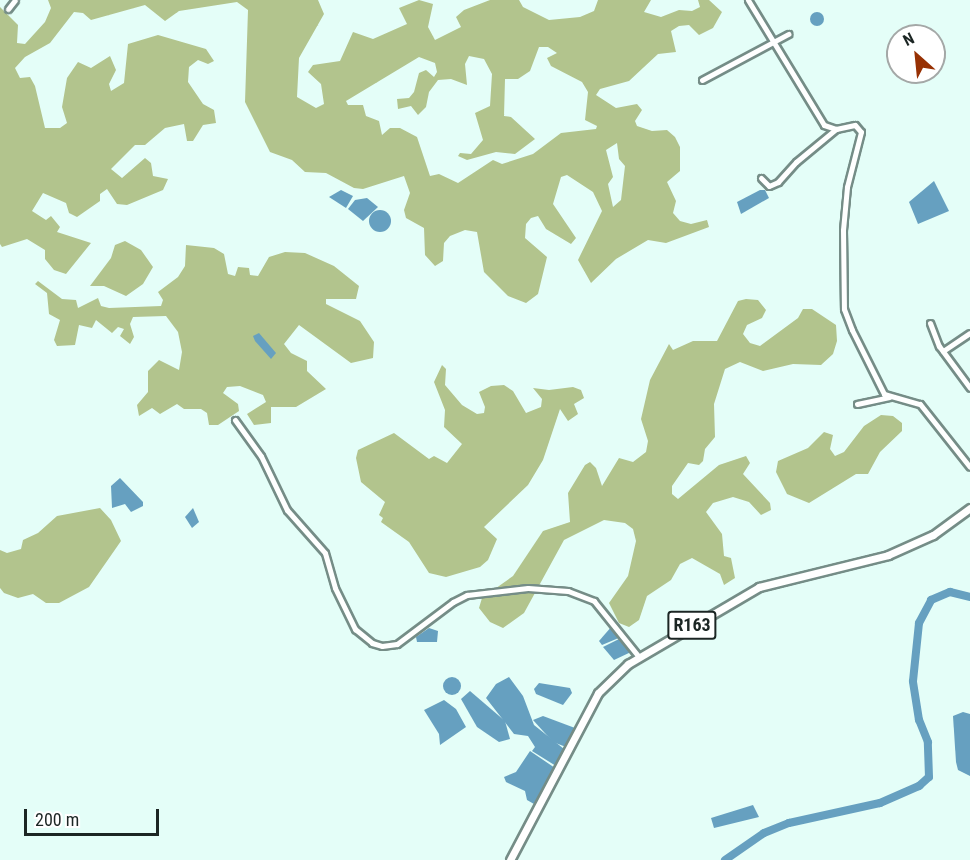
<!DOCTYPE html>
<html>
<head>
<meta charset="utf-8">
<style>
	body { margin:0 }
	#map { position:relative; width:970px; height:860px; overflow:hidden; background:#e4fef8; font-family:"Roboto Condensed",sans-serif }
	div>[style] { position:absolute }
	.forest>* { inset:0; background:#b2c48d }
	.water>* { inset:0; background:#66a0c0 }
	.round { border-radius:50% }
	.river>* { height:8px; margin:-4px; padding:0 4px; transform-origin:4px; border-radius:4px; background:#66a0c0 }
	.roads { filter:drop-shadow(2px 0 #758d87) drop-shadow(-2px 0 #758d87) drop-shadow(0 2px #758d87) drop-shadow(0 -2px #758d87) }
	.minor>* { height:5px; margin:-2.5px; padding:0 2.5px; transform-origin:2.5px; border-radius:2.5px; background:#fff }
	.major>* { height:7px; margin:-3.5px; padding:0 3.5px; transform-origin:3.5px; border-radius:3.5px; background:#fff }
	span { translate:-50% -50%; white-space:nowrap; text-align:center; line-height:1.15; -webkit-text-stroke:6px #fff; paint-order:stroke }
	.shield-label span { padding:2px 4px; background:#fff; border:2px solid; border-radius:4px; -webkit-text-stroke-width:0 }
	.shield-label { font-size:18px; color:#1c2624; font-weight:700 }
	.north { position:absolute; left:886px; top:24px; width:60px; height:60px; box-sizing:border-box; background:#fff; border:2px solid #a4a8a7; border-radius:50%; rotate:333deg; font-size:16px; font-weight:700; line-height:24px; text-align:center; color:#1c2624 }
	.north::after { content:''; display:block; margin:auto; width:21px; height:27px; background:#973104; clip-path:polygon(50% 0,100% 100%,50% 72%,0 100%) }
	.scale { position:absolute; left:24px; top:809px; width:135px; height:27px; box-sizing:border-box; border:3px solid #1c2624; border-top:0; padding-left:8px; font-size:18px; line-height:21px; white-space:nowrap; color:#1c2624; -webkit-text-stroke:4px #fff; paint-order:stroke }
</style>
</head>
<body>
<div id="map">
	<div class="forest">
		<div style="clip-path:polygon(evenodd,48px 0,318px 0,324px 14px,299px 58px,297px 97px,316px 108px,324px 104px,321px 84px,308px 72px,313px 65px,340px 61px,353px 32px,373px 39px,407px 24px,399px 8px,419px 0,433px 4px,428px 27px,435px 40px,461px 27px,456px 17px,464px 10px,490px 0,519px 0,523px 7px,549px 20px,580px 17px,594px 11px,598px 0,651px 0,644px 12px,661px 17px,679px 10px,692px 11px,700px 7px,698px 0,709px 0,722px 12px,713px 28px,699px 35px,689px 25px,679px 26px,671px 31px,676px 52px,658px 54px,629px 81px,600px 89px,596px 95px,616px 108px,637px 104px,642px 110px,635px 121px,637px 126px,652px 131px,667px 130px,675px 137px,680px 147px,680px 171px,667px 182px,676px 201px,673px 213px,680px 221px,691px 224px,707px 220px,709px 227px,666px 243px,648px 240px,616px 259px,591px 283px,578px 260px,602px 211px,593px 192px,567px 175px,561px 177px,553px 204px,576px 238px,571px 244px,546px 229px,538px 216px,531px 218px,526px 224px,525px 238px,547px 257px,538px 294px,526px 303px,508px 296px,484px 272px,477px 232px,465px 230px,450px 236px,444px 243px,443px 261px,435px 266px,425px 255px,424px 228px,406px 218px,404px 210px,410px 193px,404px 176px,363px 189px,354px 188px,326px 173px,305px 172px,292px 160px,270px 152px,245px 102px,248px 10px,237px 2px,179px 11px,165px 21px,145px 5px,91px 20px,83px 13px,74px 12px,50px 43px,25px 57px,15px 68px,20px 78px,30px 77px,35px 86px,45px 128px,60px 128px,67px 123px,62px 107px,67px 78px,78px 62px,91px 68px,110px 56px,116px 70px,109px 84px,111px 91px,124px 83px,128px 44px,158px 35px,206px 49px,214px 61px,208px 64px,198px 60px,189px 67px,188px 82px,203px 104px,214px 110px,216px 123px,203px 125px,193px 141px,187px 141px,184px 124px,165px 128px,145px 145px,135px 145px,111px 169px,122px 178px,145px 158px,151px 163px,153px 176px,168px 179px,163px 190px,127px 205px,117px 204px,107px 189px,100px 194px,100px 201px,77px 217px,69px 213px,66px 203px,43px 193px,32px 211px,46px 220px,51px 216px,60px 227px,57px 232px,91px 243px,66px 274px,54px 270px,45px 259px,45px 250px,27px 239px,2px 247px,0 244px,0 7px,18px 25px,17px 43px,25px 44px,45px 22px,51px 8px,48px 0,539px 47px,548px 47px,557px 53px,547px 58px,551px 66px,582px 82px,588px 92px,585px 120px,597px 126px,596px 129px,561px 133px,533px 154px,502px 164px,493px 160px,458px 183px,439px 174px,430px 176px,417px 137px,400px 128px,390px 128px,382px 135px,379px 121px,366px 116px,363px 105px,348px 105px,346px 101px,419px 57px,435px 63px,437px 72px,434px 77px,426px 70px,419px 73px,414px 92px,409px 98px,397px 99px,398px 109px,411px 106px,418px 115px,426px 107px,429px 92px,438px 80px,451px 79px,467px 85px,465px 64px,469px 56px,484px 59px,492px 74px,490px 106px,475px 113px,483px 140px,471px 154px,460px 153px,458px 156px,467px 160px,496px 152px,515px 154px,535px 139px,511px 117px,504px 116px,505px 79px,518px 79px,530px 71px,539px 47px,48px 0,617px 143px,619px 159px,625px 166px,621px 200px,613px 207px,608px 184px,613px 177px,606px 150px,617px 143px)"></div>
		<div style="clip-path:polygon(125px 241px,141px 250px,153px 267px,143px 284px,126px 296px,104px 286px,90px 286px,111px 258px,115px 245px)"></div>
		<div style="clip-path:polygon(186px 245px,214px 248px,224px 254px,228px 274px,235px 276px,238px 267px,249px 268px,250px 275px,258px 276px,269px 257px,285px 252px,305px 253px,334px 266px,359px 286px,356px 299px,326px 299px,326px 304px,360px 321px,374px 342px,373px 358px,351px 363px,299px 325px,284px 344px,291px 353px,307px 361px,307px 371px,326px 389px,296px 407px,271px 407px,271px 423px,254px 425px,247px 414px,266px 402px,263px 395px,240px 386px,227px 387px,223px 393px,238px 404px,239px 411px,218px 425px,209px 425px,207px 413px,201px 409px,184px 409px,177px 404px,160px 414px,152px 408px,139px 416px,137px 405px,148px 392px,148px 371px,159px 360px,179px 370px,182px 352px,178px 332px,166px 316px,133px 317px,130px 324px,134px 337px,130px 344px,120px 336px,124px 329px,118px 327px,112px 333px,96px 320px,92px 328px,79px 325px,75px 345px,57px 346px,54px 340px,60px 320px,49px 314px,47px 293px,35px 284px,38px 281px,62px 299px,76px 300px,78px 308px,98px 298px,101px 306px,109px 308px,161px 306px,163px 300px,158px 292px,178px 277px,185px 266px)"></div>
		<div style="clip-path:polygon(746px 299px,758px 300px,766px 310px,762px 318px,747px 325px,743px 334px,750px 343px,760px 346px,798px 318px,803px 309px,812px 309px,836px 325px,837px 341px,833px 354px,821px 365px,793px 364px,763px 371px,740px 362px,725px 369px,714px 404px,715px 437px,705px 449px,703px 461px,699px 465px,688px 463px,672px 486px,672px 494px,678px 499px,719px 465px,746px 456px,750px 463px,743px 474px,770px 503px,771px 510px,761px 515px,749px 502px,733px 497px,713px 503px,706px 512px,722px 534px,724px 556px,731px 558px,735px 578px,724px 585px,720px 574px,692px 558px,680px 564px,671px 580px,647px 596px,639px 620px,629px 627px,619px 623px,609px 603px,628px 576px,636px 541px,633px 529px,625px 523px,604px 520px,564px 540px,524px 613px,503px 628px,490px 622px,479px 608px,482px 598px,513px 576px,543px 531px,570px 522px,568px 493px,585px 465px,590px 462px,596px 468px,602px 486px,619px 458px,633px 462px,646px 452px,648px 441px,641px 419px,650px 380px,669px 344px,673px 350px,693px 341px,717px 341px,738px 301px)"></div>
		<div style="clip-path:polygon(442px 365px,446px 369px,445px 385px,462px 405px,477px 414px,484px 413px,485px 407px,479px 392px,491px 386px,504px 385px,513px 391px,526px 413px,541px 407px,542px 399px,533px 388px,549px 390px,573px 387px,581px 390px,584px 398px,574px 404px,578px 414px,568px 421px,560px 409px,543px 460px,528px 485px,484px 527px,497px 539px,488px 560px,480px 567px,446px 577px,429px 573px,409px 542px,381px 522px,383px 518px,379px 515px,385px 502px,361px 482px,356px 458px,358px 450px,394px 433px,429px 459px,434px 456px,447px 463px,462px 444px,444px 427px,445px 410px,434px 382px)"></div>
		<div style="clip-path:polygon(881px 415px,893px 416px,902px 423px,902px 431px,880px 452px,868px 474px,856px 474px,809px 503px,787px 494px,776px 472px,778px 461px,808px 448px,824px 432px,833px 435px,830px 449px,835px 456px,844px 452px,864px 426px)"></div>
		<div style="clip-path:polygon(100px 508px,111px 520px,121px 541px,89px 587px,59px 603px,46px 603px,33px 594px,18px 598px,4px 593px,0 588px,0 550px,7px 553px,21px 549px,23px 540px,38px 533px,57px 516px)"></div>
	</div>
	<div class="water">
		<div class="round" style="left:810px;top:12px;width:14px;height:14px"></div>
		<div style="clip-path:polygon(934px 181px,949px 211px,918px 224px,909px 202px)"></div>
		<div style="clip-path:polygon(341px 190px,353px 196px,346px 208px,329px 197px)"></div>
		<div style="clip-path:polygon(760px 190px,765px 190px,769px 198px,741px 214px,737px 202px)"></div>
		<div style="clip-path:polygon(367px 198px,378px 207px,363px 221px,348px 209px,355px 200px)"></div>
		<div class="round" style="left:369px;top:210px;width:22px;height:22px"></div>
		<div style="clip-path:polygon(259px 333px,276px 353px,271px 359px,255px 341px,253px 336px)"></div>
		<div style="clip-path:polygon(120px 478px,143px 502px,143px 506px,131px 512px,125px 504px,112px 508px,111px 486px)"></div>
		<div style="clip-path:polygon(193px 508px,199px 522px,192px 528px,185px 517px)"></div>
		<div style="clip-path:polygon(612px 626px,621px 637px,602px 645px,599px 641px)"></div>
		<div style="clip-path:polygon(429px 628px,438px 631px,437px 642px,417px 642px,416px 637px)"></div>
		<div style="clip-path:polygon(621px 638px,631px 652px,614px 660px,603px 647px)"></div>
		<div class="round" style="left:443px;top:677px;width:18px;height:18px"></div>
		<div style="clip-path:polygon(509px 677px,523px 696px,534px 725px,564px 749px,556px 766px,532px 751px,535px 747px,528px 736px,514px 734px,486px 698px,496px 684px)"></div>
		<div style="clip-path:polygon(539px 683px,570px 688px,572px 693px,563px 705px,536px 694px,534px 689px)"></div>
		<div style="clip-path:polygon(470px 691px,505px 721px,510px 739px,499px 742px,477px 727px,461px 699px)"></div>
		<div style="clip-path:polygon(444px 700px,456px 709px,466px 727px,440px 745px,439px 734px,424px 710px)"></div>
		<div style="clip-path:polygon(963px 712px,970px 714px,970px 776px,958px 770px,956px 762px,953px 716px)"></div>
		<div style="clip-path:polygon(543px 716px,575px 728px,566px 747px,553px 742px,533px 720px)"></div>
		<div style="clip-path:polygon(530px 751px,555px 768px,534px 804px,527px 800px,525px 791px,506px 782px,504px 777px,516px 772px)"></div>
		<div style="clip-path:polygon(753px 805px,759px 817px,714px 828px,711px 818px)"></div>
	</div>
	<div class="river">
		<div style="left:725px;top:860px;width:47px;rotate:-34.7deg"></div>
		<div style="left:764px;top:833px;width:27px;rotate:-22deg"></div>
		<div style="left:789px;top:823px;width:93px;rotate:-12.4deg"></div>
		<div style="left:880px;top:803px;width:43px;rotate:-23.6deg"></div>
		<div style="left:919px;top:786px;width:13px;rotate:-42deg"></div>
		<div style="left:929px;top:777px;width:35px;rotate:-92deg"></div>
		<div style="left:928px;top:742px;width:24px;rotate:-112deg"></div>
		<div style="left:919px;top:720px;width:39px;rotate:-99deg"></div>
		<div style="left:913px;top:681px;width:58px;rotate:-84.1deg"></div>
		<div style="left:919px;top:623px;width:26px;rotate:-62deg"></div>
		<div style="left:931px;top:600px;width:21px;rotate:-23deg"></div>
		<div style="left:950px;top:592px;width:21px;rotate:14deg"></div>
	</div>
	<div class="roads">
		<div class="minor">
			<div style="left:748px;top:0;width:146px;rotate:58.7deg"></div>
			<div style="left:824px;top:125px;width:13px;rotate:18deg"></div>
			<div style="left:836px;top:129px;width:19px;rotate:-12deg"></div>
			<div style="left:855px;top:125px;width:9px;rotate:49deg"></div>
			<div style="left:861px;top:132px;width:57px;rotate:104.3deg"></div>
			<div style="left:847px;top:187px;width:43px;rotate:95.3deg"></div>
			<div style="left:843px;top:230px;width:79px;rotate:89.3deg"></div>
			<div style="left:844px;top:309px;width:22px;rotate:69deg"></div>
			<div style="left:852px;top:330px;width:72px;rotate:63.4deg"></div>
			<div style="left:884px;top:394px;width:37px;rotate:16deg"></div>
			<div style="left:920px;top:404px;width:80px;rotate:51.6deg"></div>
			<div style="left:8px;top:9px;width:11px;rotate:-52deg"></div>
			<div style="left:702px;top:80px;width:98px;rotate:-28.1deg"></div>
			<div style="left:761px;top:178px;width:11px;rotate:45deg"></div>
			<div style="left:769px;top:186px;width:10px;rotate:-24deg"></div>
			<div style="left:778px;top:182px;width:27px;rotate:-48deg"></div>
			<div style="left:796px;top:162px;width:52px;rotate:-39.5deg"></div>
			<div style="left:930px;top:323px;width:25px;rotate:69deg"></div>
			<div style="left:939px;top:346px;width:52px;rotate:53.6deg"></div>
			<div style="left:943px;top:351px;width:32px;rotate:-34deg"></div>
			<div style="left:857px;top:404px;width:33px;rotate:-12deg"></div>
			<div style="left:235px;top:420px;width:44px;rotate:54.2deg"></div>
			<div style="left:261px;top:456px;width:60px;rotate:64.3deg"></div>
			<div style="left:287px;top:510px;width:57px;rotate:48.5deg"></div>
			<div style="left:325px;top:553px;width:36px;rotate:74deg"></div>
			<div style="left:335px;top:588px;width:46px;rotate:64deg"></div>
			<div style="left:355px;top:629px;width:22px;rotate:39deg"></div>
			<div style="left:372px;top:643px;width:10px;rotate:17deg"></div>
			<div style="left:382px;top:646px;width:15px;rotate:-8deg"></div>
			<div style="left:397px;top:644px;width:70px;rotate:-36.9deg"></div>
			<div style="left:453px;top:602px;width:16px;rotate:-27deg"></div>
			<div style="left:467px;top:595px;width:61px;rotate:-6.5deg"></div>
			<div style="left:528px;top:588px;width:40px;rotate:4.3deg"></div>
			<div style="left:568px;top:591px;width:28px;rotate:21deg"></div>
			<div style="left:594px;top:601px;width:72px;rotate:51.2deg"></div>
		</div>
		<div class="major">
			<div style="left:510px;top:860px;width:189px;rotate:-62.2deg"></div>
			<div style="left:598px;top:693px;width:42px;rotate:-44deg"></div>
			<div style="left:628px;top:664px;width:152px;rotate:-30.4deg"></div>
			<div style="left:759px;top:587px;width:133px;rotate:-13.9deg"></div>
			<div style="left:888px;top:555px;width:49px;rotate:-24deg"></div>
			<div style="left:933px;top:535px;width:46px;rotate:-36.1deg"></div>
		</div>
	</div>
	<div class="shield-label">
		<span style="left:692px;top:625px">R163</span>
	</div>
	<div class="north">N</div>
	<div class="scale">200 m</div>
</div>
</body>
</html>
